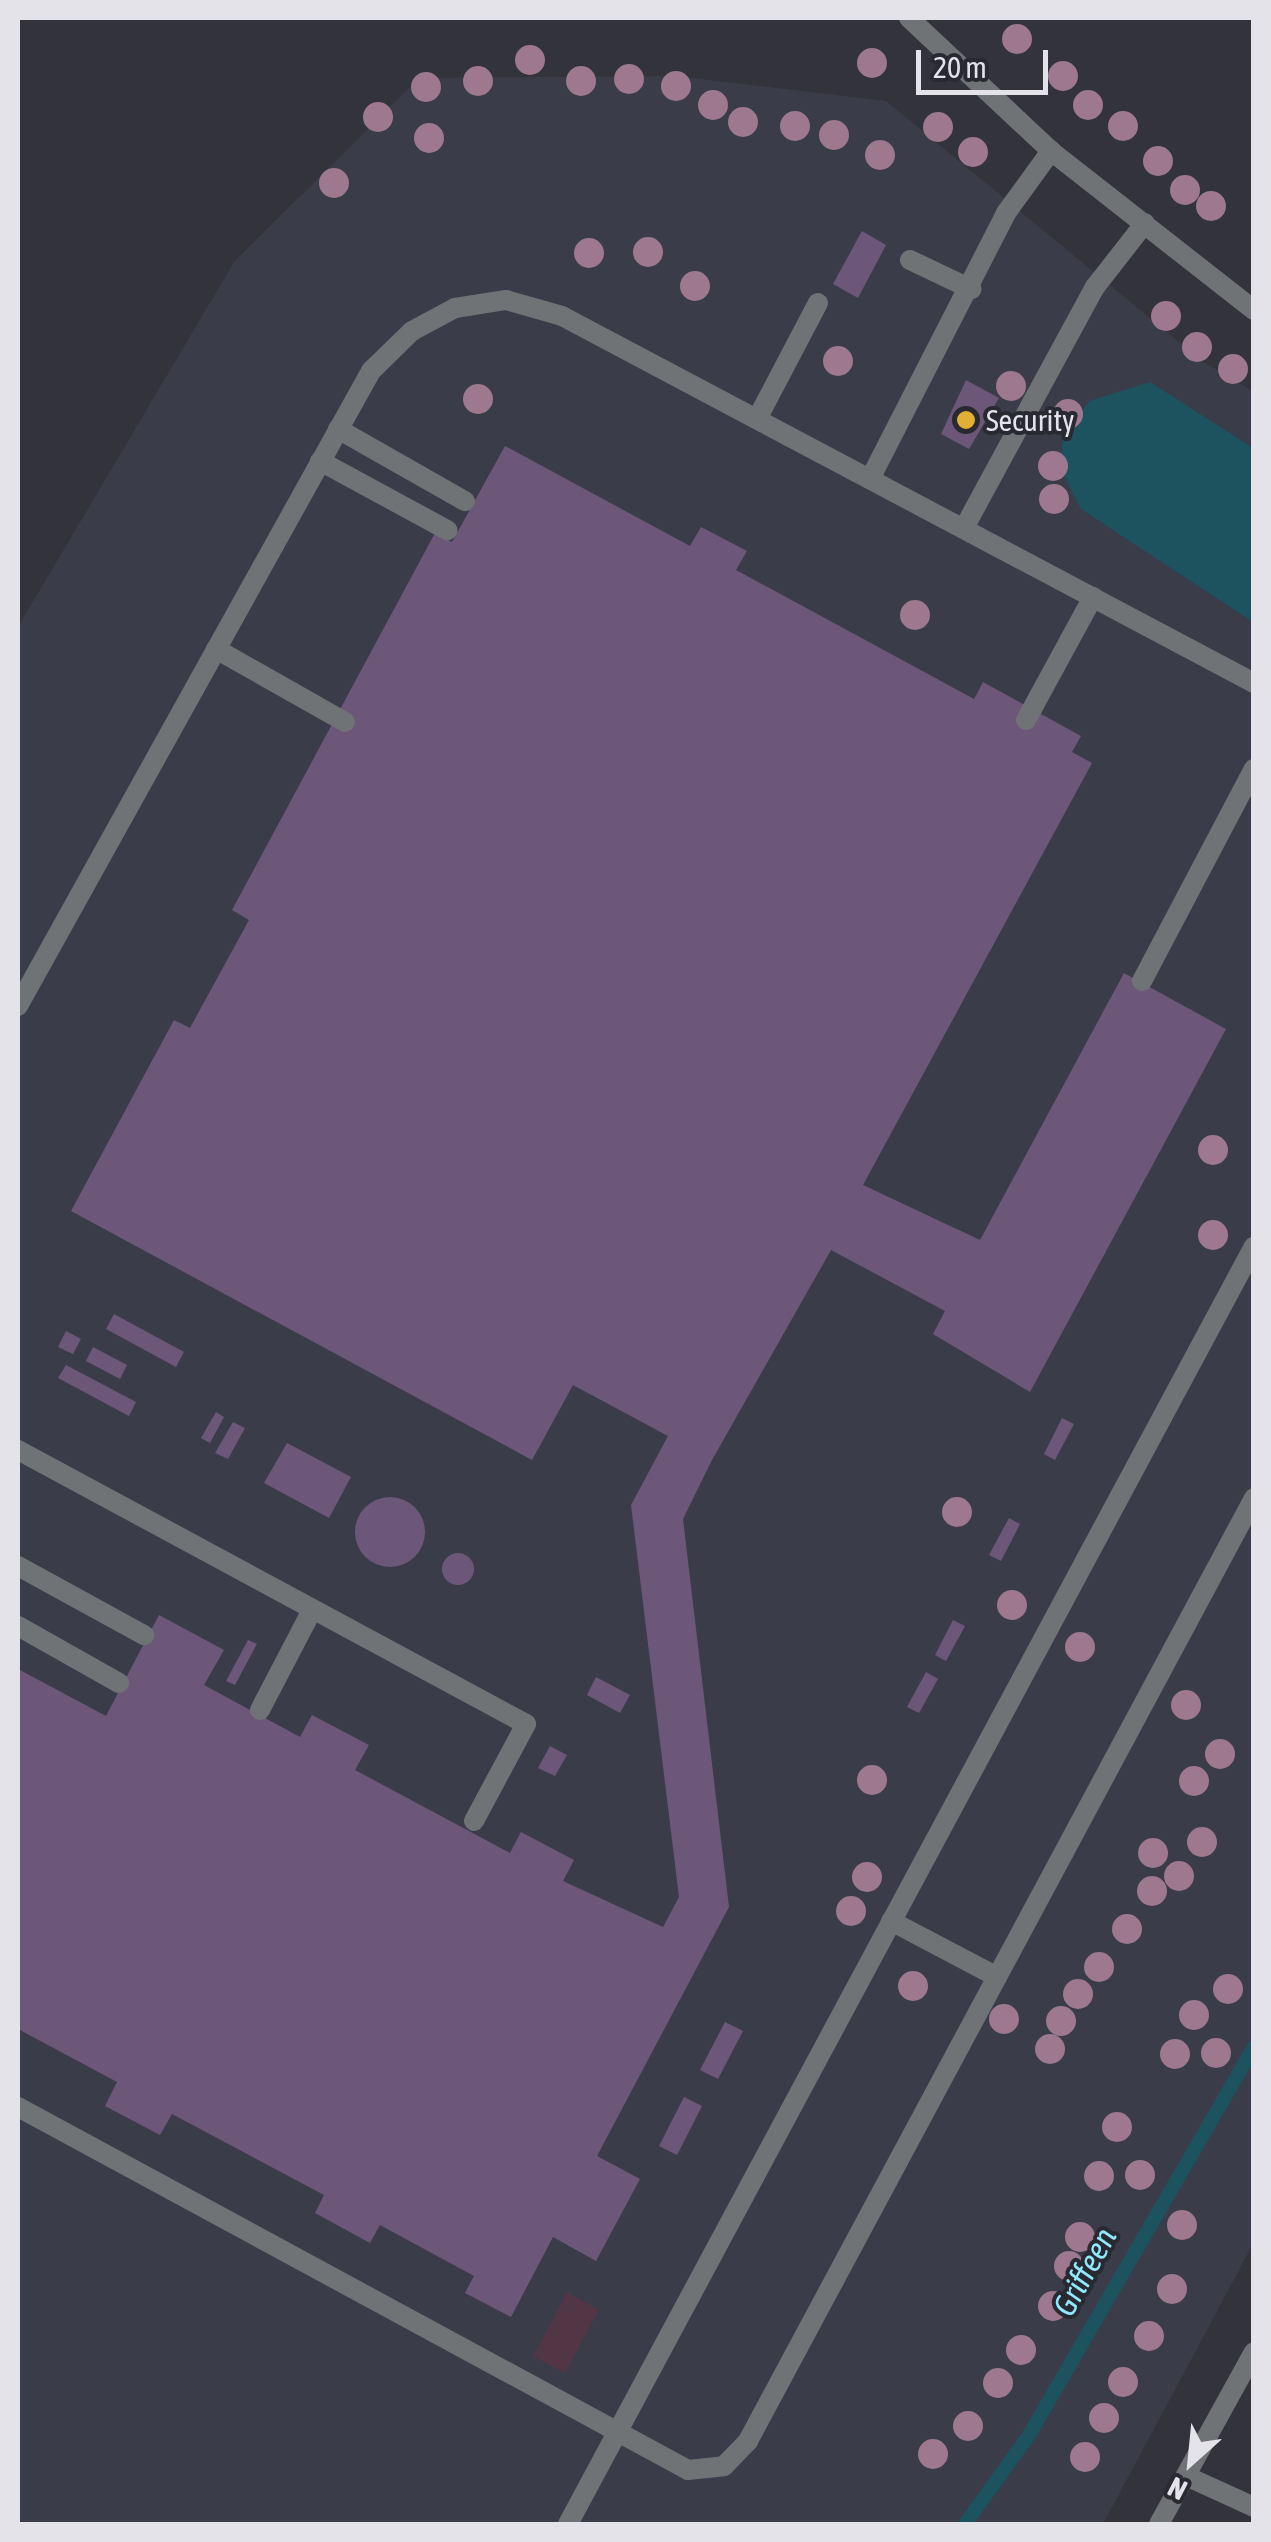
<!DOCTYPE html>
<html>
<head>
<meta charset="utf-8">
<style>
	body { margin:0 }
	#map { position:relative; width:1271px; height:2542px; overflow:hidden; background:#32333b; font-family:"Asap Condensed",sans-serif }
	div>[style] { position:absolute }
	.built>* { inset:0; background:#3a3c4a }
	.green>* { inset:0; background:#533646 }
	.water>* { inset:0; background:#1c535f }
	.stream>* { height:14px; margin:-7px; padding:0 7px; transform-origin:7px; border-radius:7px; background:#1c535f }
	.building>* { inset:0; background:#6d5779 }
	.round { border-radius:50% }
	.lane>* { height:20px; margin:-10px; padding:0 10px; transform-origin:10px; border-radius:10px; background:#6f7376 }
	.street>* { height:20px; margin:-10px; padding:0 10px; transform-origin:10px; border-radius:10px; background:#6f7376 }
	.trees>* { width:30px; height:30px; margin:-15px; border-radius:50%; background:#9d788f }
	.dots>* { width:28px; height:28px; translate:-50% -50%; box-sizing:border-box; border:5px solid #282931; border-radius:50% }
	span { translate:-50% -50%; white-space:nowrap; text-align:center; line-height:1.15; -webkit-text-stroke:8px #282931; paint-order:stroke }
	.poi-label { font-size:30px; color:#e3e3e9 }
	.left { translate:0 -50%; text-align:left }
	.water-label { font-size:32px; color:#8fe8fd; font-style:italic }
	.frame { position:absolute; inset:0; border:20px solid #e3e3e9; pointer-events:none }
	.north { position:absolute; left:1141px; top:2412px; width:100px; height:100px; -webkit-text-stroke:8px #282931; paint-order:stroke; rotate:207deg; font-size:28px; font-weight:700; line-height:40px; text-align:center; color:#e3e3e9 }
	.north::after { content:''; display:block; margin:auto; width:35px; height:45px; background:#e3e3e9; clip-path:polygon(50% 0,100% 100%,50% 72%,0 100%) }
	.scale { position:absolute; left:916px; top:50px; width:132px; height:45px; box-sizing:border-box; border:5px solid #e3e3e9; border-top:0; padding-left:12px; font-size:30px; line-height:35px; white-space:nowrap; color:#e3e3e9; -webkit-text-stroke:8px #282931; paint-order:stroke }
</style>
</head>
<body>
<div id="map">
	<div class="built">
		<div style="clip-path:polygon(675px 76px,886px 101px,1202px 361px,1253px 391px,1253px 2244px,1103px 2524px,18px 2524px,18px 627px,234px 262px,419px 78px)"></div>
	</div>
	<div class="green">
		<div style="clip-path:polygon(567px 2292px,599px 2310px,565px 2373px,533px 2356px)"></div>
	</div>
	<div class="water">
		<div style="clip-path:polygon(1150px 382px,1253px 448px,1253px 622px,1081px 509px,1060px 467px,1063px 438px,1089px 401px)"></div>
	</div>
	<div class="stream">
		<div style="left:965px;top:2524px;width:110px;rotate:-54.3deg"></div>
		<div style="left:1029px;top:2435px;width:449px;rotate:-59.9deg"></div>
	</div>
	<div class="building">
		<div style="clip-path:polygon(862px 231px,886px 245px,858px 298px,833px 284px)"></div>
		<div style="clip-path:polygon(966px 380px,999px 398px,969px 449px,941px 434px)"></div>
		<div style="clip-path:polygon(505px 446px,690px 546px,701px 527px,747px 551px,736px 570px,974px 699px,983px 682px,1081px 736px,1072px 752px,1092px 763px,863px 1185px,980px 1240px,1124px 973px,1226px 1029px,1030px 1392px,933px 1334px,945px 1311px,831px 1250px,712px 1460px,683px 1519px,729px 1907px,597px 2156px,640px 2179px,596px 2261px,553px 2237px,511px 2317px,465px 2293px,474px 2276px,380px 2225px,370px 2243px,315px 2213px,324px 2195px,172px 2114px,160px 2135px,105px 2106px,117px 2082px,18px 2029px,18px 1669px,106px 1716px,159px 1615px,224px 1650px,204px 1685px,300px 1737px,312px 1715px,369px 1745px,355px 1770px,510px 1853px,521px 1832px,574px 1860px,563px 1881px,663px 1927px,679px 1897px,631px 1505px,668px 1436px,573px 1385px,532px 1460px,71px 1211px,174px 1020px,190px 1028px,249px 920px,232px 910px,435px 533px,452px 542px)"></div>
		<div style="clip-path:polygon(114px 1314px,184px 1352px,176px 1367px,106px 1329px)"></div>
		<div style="clip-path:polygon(66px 1331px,81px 1339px,73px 1354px,58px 1347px)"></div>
		<div style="clip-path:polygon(93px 1347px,127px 1365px,120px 1379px,86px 1361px)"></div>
		<div style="clip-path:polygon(66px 1365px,136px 1402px,129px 1416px,58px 1378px)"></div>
		<div style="clip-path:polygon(216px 1412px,224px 1417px,210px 1443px,201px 1438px)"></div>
		<div style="clip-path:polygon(1062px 1418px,1074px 1424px,1055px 1460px,1044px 1454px)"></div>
		<div style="clip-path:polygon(233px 1422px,245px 1428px,228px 1459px,215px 1453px)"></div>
		<div style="clip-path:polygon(287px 1443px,351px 1477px,329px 1518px,264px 1483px)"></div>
		<div class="round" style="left:355px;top:1497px;width:70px;height:70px"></div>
		<div style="clip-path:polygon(1009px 1518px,1020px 1524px,1001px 1561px,989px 1555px)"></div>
		<div class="round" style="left:442px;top:1553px;width:32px;height:32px"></div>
		<div style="clip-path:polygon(953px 1620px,965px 1626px,946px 1661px,935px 1655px)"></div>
		<div style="clip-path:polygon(248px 1640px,257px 1644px,235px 1685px,226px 1681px)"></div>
		<div style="clip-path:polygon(926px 1672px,938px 1679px,919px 1713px,907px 1707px)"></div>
		<div style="clip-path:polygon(596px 1677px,630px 1695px,620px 1713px,587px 1695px)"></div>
		<div style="clip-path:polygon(550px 1746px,567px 1755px,555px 1776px,538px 1768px)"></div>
		<div style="clip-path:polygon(725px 2022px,743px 2031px,718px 2079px,700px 2070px)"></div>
		<div style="clip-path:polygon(684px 2097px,702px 2106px,677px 2155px,659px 2146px)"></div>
	</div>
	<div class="lane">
		<div style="left:910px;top:260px;width:68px;rotate:25.4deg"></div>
		<div style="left:757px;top:419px;width:131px;rotate:-62.3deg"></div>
		<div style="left:338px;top:429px;width:146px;rotate:29.6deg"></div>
		<div style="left:320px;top:461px;width:145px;rotate:28.5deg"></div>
		<div style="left:870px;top:479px;width:299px;rotate:-62.9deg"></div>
		<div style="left:1006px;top:213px;width:77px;rotate:-54deg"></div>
		<div style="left:964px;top:528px;width:274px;rotate:-61.5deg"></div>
		<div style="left:1095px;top:287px;width:81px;rotate:-52deg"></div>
		<div style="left:216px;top:649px;width:148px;rotate:29.5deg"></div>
		<div style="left:1026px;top:720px;width:140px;rotate:-61.4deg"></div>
		<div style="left:1142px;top:981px;width:240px;rotate:-62.2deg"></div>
		<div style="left:18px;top:1006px;width:727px;rotate:-60.93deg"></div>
		<div style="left:371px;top:371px;width:57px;rotate:-44.3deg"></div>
		<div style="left:412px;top:331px;width:49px;rotate:-28.1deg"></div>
		<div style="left:455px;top:308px;width:52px;rotate:-8.9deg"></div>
		<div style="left:506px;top:300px;width:58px;rotate:15.9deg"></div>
		<div style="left:562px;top:316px;width:783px;rotate:27.94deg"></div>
		<div style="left:18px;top:1450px;width:577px;rotate:28.34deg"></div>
		<div style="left:526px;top:1724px;width:110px;rotate:118.2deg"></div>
		<div style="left:18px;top:1566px;width:144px;rotate:28.7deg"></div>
		<div style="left:18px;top:1626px;width:116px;rotate:29.4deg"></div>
		<div style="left:260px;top:1710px;width:113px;rotate:-62.5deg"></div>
		<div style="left:891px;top:1921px;width:120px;rotate:27.8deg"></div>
		<div style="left:18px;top:2107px;width:762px;rotate:28.45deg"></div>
		<div style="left:688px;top:2470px;width:36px;rotate:-6deg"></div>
		<div style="left:724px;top:2466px;width:35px;rotate:-46deg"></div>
		<div style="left:748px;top:2441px;width:1070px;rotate:-61.78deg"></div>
		<div style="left:1186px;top:2476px;width:75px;rotate:24.5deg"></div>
		<div style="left:568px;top:2524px;width:1450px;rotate:-61.77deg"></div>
	</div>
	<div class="street">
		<div style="left:909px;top:18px;width:195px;rotate:43.1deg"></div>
		<div style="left:1051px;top:151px;width:258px;rotate:38.1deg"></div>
		<div style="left:1159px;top:2524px;width:196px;rotate:-61.1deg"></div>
	</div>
	<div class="trees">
		<div style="left:1017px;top:39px"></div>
		<div style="left:530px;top:60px"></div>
		<div style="left:872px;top:63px"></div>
		<div style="left:1063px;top:76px"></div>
		<div style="left:629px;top:79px"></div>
		<div style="left:478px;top:81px"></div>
		<div style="left:581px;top:81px"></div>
		<div style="left:676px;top:86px"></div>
		<div style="left:426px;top:87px"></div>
		<div style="left:713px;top:105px"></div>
		<div style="left:1088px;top:105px"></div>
		<div style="left:378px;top:117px"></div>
		<div style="left:743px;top:122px"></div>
		<div style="left:795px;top:126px"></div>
		<div style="left:1123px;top:126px"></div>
		<div style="left:938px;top:127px"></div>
		<div style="left:834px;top:135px"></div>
		<div style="left:429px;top:138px"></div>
		<div style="left:973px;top:152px"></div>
		<div style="left:880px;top:155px"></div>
		<div style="left:1158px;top:161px"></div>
		<div style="left:334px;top:183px"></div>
		<div style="left:1185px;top:190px"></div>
		<div style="left:1211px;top:206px"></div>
		<div style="left:648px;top:252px"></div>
		<div style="left:589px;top:253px"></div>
		<div style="left:695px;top:286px"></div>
		<div style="left:1166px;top:316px"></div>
		<div style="left:1197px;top:347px"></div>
		<div style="left:838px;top:361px"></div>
		<div style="left:1233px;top:369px"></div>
		<div style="left:1011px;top:386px"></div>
		<div style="left:478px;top:399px"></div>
		<div style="left:1068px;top:414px"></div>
		<div style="left:1053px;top:466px"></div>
		<div style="left:1054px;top:499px"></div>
		<div style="left:915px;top:615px"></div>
		<div style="left:1213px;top:1150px"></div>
		<div style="left:1213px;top:1235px"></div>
		<div style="left:957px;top:1512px"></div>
		<div style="left:1012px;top:1605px"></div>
		<div style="left:1080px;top:1647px"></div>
		<div style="left:1186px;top:1705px"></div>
		<div style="left:1220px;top:1754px"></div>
		<div style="left:872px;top:1780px"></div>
		<div style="left:1194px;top:1781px"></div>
		<div style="left:1202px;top:1842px"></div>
		<div style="left:1153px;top:1853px"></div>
		<div style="left:1179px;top:1876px"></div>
		<div style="left:867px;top:1877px"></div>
		<div style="left:1152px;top:1891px"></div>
		<div style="left:851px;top:1911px"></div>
		<div style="left:1127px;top:1929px"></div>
		<div style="left:1099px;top:1967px"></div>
		<div style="left:913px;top:1986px"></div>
		<div style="left:1228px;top:1989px"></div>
		<div style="left:1078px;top:1994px"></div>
		<div style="left:1194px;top:2015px"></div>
		<div style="left:1004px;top:2019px"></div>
		<div style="left:1061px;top:2021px"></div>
		<div style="left:1050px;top:2049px"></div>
		<div style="left:1216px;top:2053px"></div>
		<div style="left:1175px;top:2054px"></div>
		<div style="left:1117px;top:2127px"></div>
		<div style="left:1140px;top:2175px"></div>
		<div style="left:1099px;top:2176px"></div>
		<div style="left:1182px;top:2225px"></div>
		<div style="left:1080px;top:2237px"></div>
		<div style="left:1069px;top:2266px"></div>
		<div style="left:1172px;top:2289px"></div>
		<div style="left:1053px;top:2306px"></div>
		<div style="left:1149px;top:2336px"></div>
		<div style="left:1021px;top:2350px"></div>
		<div style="left:1123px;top:2382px"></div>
		<div style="left:998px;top:2383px"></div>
		<div style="left:1104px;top:2418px"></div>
		<div style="left:968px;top:2426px"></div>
		<div style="left:933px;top:2454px"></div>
		<div style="left:1085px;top:2457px"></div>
	</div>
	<div class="dots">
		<div style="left:966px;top:420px;background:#e1af34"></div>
	</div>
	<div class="poi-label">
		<span class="left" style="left:986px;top:420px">Security</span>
	</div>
	<div class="water-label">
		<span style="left:1085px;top:2272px;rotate:-61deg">Griffeen</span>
	</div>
	<div class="frame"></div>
	<div class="north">N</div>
	<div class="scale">20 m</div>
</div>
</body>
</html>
